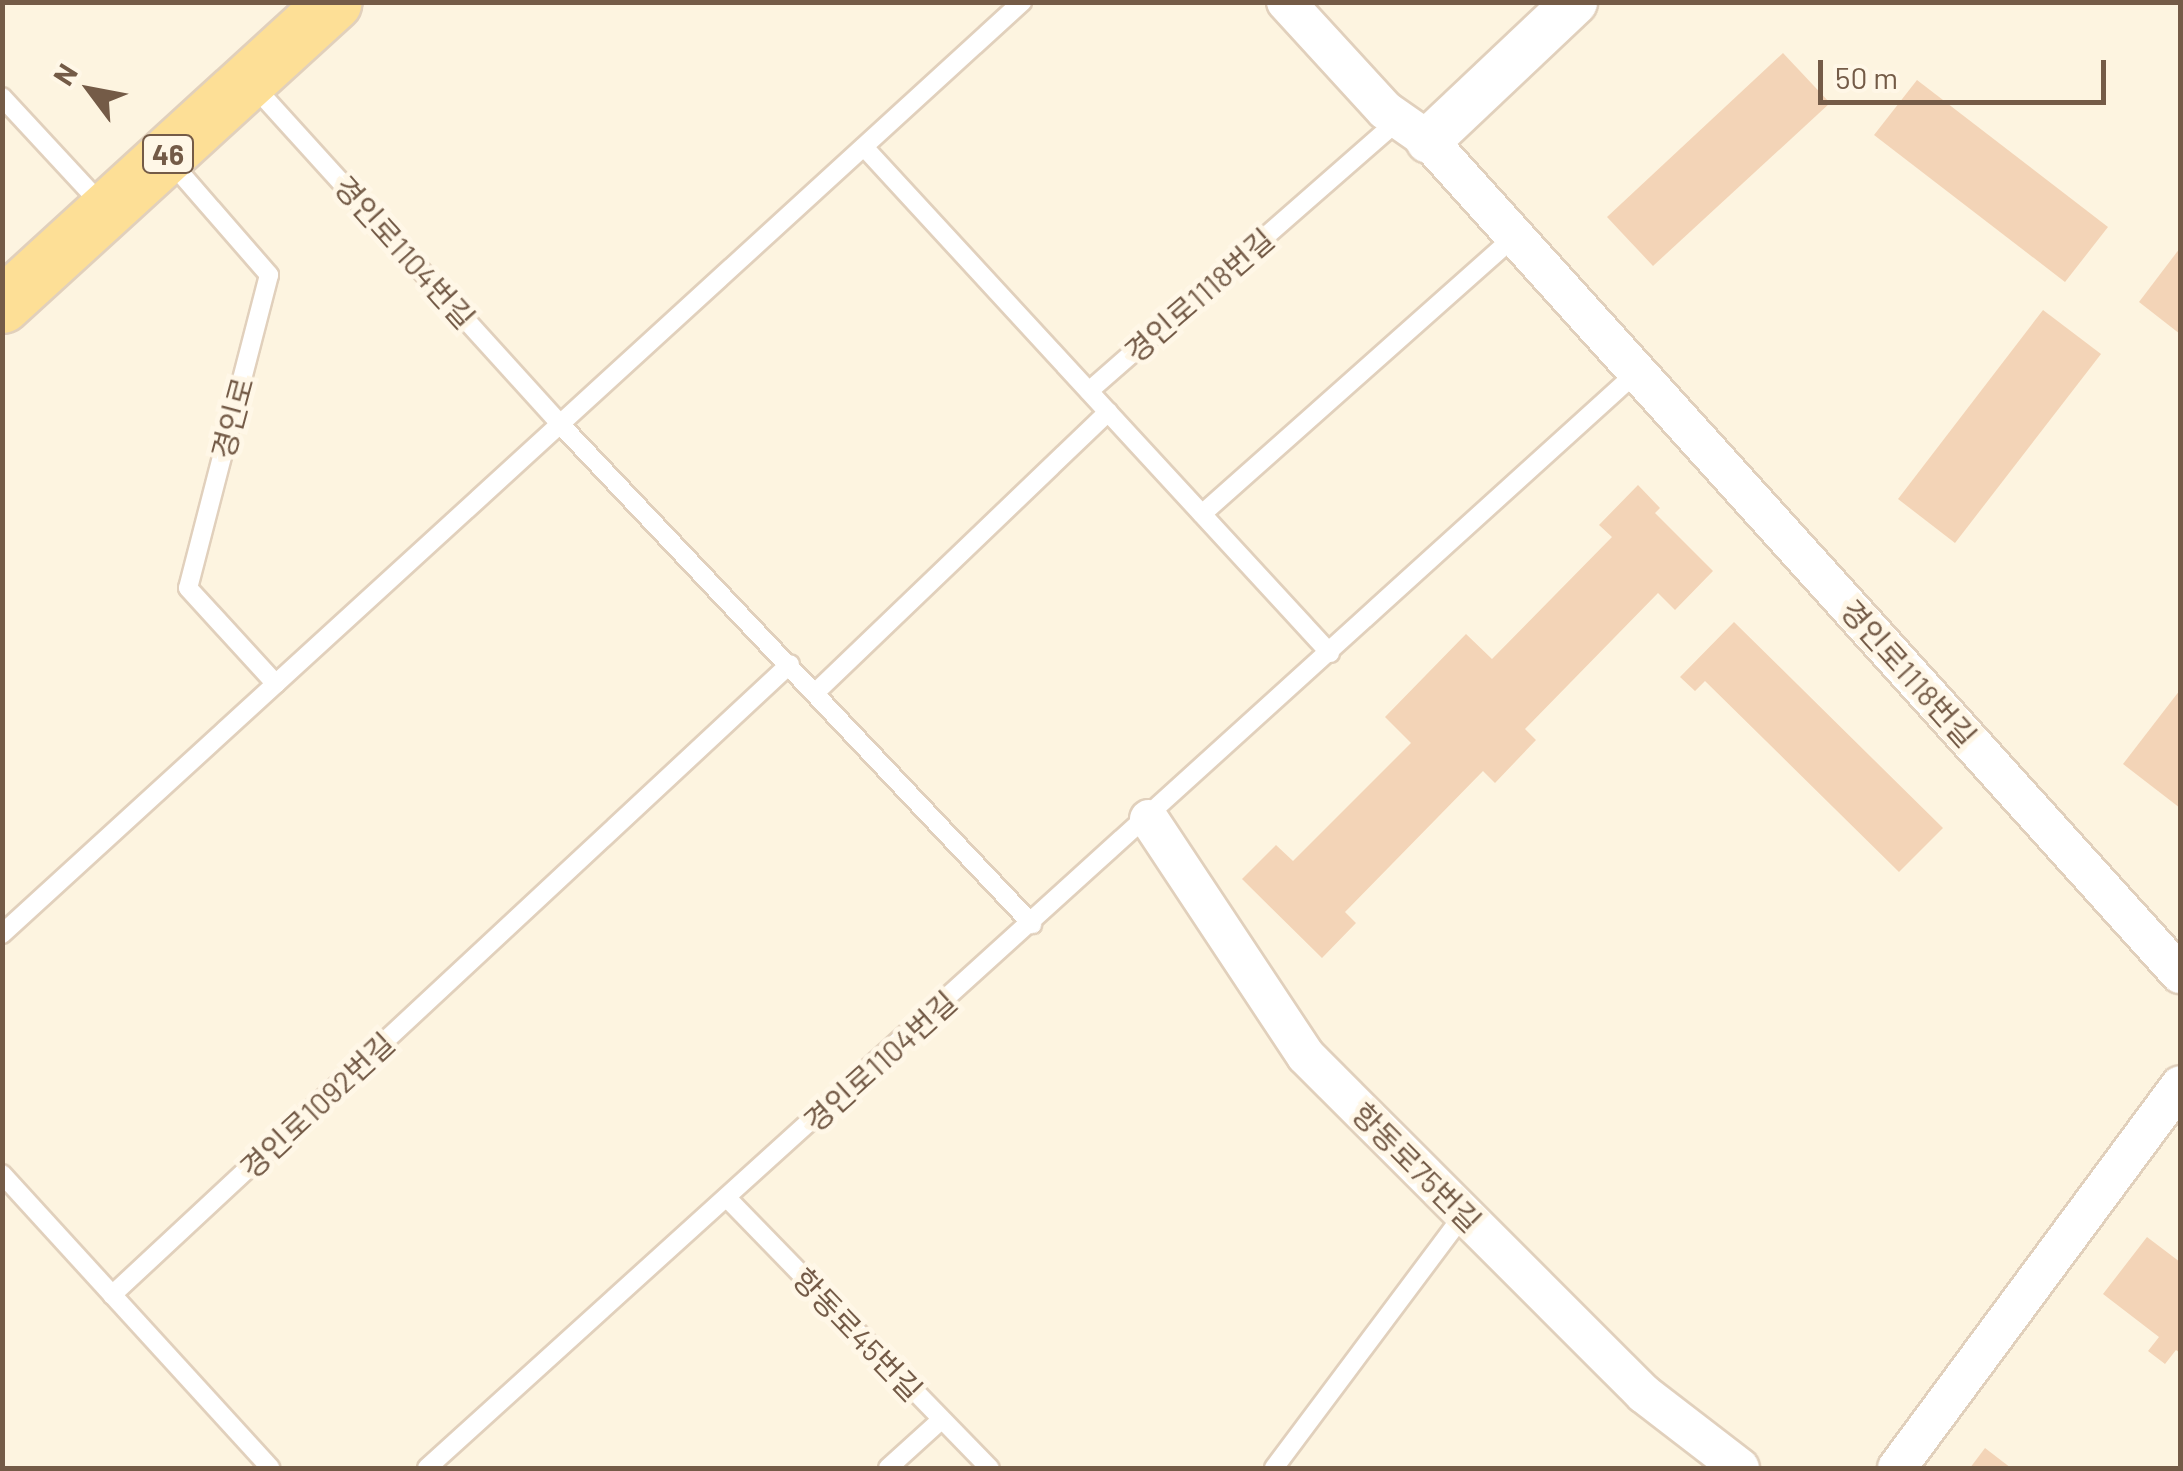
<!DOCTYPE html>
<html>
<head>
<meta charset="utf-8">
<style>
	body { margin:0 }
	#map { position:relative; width:2183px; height:1471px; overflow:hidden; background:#fdf4e0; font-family:Barlow,"Noto Sans KR",sans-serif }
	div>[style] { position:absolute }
	.building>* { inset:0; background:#f3d4b7 }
	.roads { filter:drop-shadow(2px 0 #e1d0bc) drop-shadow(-2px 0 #e1d0bc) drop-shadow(0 2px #e1d0bc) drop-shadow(0 -2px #e1d0bc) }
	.service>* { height:18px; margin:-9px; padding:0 9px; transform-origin:9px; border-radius:9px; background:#fff }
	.minor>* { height:38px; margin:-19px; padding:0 19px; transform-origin:19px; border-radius:19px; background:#fff }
	.tertiary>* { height:45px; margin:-22.5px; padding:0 22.5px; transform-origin:22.5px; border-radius:22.5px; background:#fff }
	.primary>* { height:55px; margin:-27.5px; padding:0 27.5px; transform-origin:27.5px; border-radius:27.5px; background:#fddf96 }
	span { translate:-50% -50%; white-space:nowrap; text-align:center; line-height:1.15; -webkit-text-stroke:10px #fff7e7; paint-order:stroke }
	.shield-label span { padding:2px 8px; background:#fff7e7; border:2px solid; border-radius:8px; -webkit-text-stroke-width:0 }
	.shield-label { font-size:28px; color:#745b47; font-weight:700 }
	.street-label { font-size:30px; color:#745b47 }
	.frame { position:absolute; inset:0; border:5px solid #745b47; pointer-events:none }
	.north { position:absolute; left:40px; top:40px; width:100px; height:100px; -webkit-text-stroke:8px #fff7e7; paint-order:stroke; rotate:302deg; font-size:28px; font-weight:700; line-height:40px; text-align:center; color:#745b47 }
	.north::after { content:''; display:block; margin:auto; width:35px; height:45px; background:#745b47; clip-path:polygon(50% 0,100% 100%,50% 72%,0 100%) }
	.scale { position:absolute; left:1818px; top:60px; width:288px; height:45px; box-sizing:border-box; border:5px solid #745b47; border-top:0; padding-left:12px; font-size:30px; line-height:35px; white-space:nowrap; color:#745b47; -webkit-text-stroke:8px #fff7e7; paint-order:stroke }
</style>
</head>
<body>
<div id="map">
	<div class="building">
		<div style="clip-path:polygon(1783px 53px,1830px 103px,1653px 266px,1607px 217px)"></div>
		<div style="clip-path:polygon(1917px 80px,2108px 227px,2065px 282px,1874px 135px)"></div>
		<div style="clip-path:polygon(2180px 248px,2180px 334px,2139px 302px)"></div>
		<div style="clip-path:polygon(2043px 310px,2101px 354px,1955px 543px,1898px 499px)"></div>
		<div style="clip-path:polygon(1638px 485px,1660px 508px,1655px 513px,1713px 571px,1675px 610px,1658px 593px,1525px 729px,1536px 740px,1495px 783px,1483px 771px,1345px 912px,1356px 923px,1322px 958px,1242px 879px,1276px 845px,1293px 861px,1411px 743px,1385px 717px,1466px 634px,1492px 659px,1612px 537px,1599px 525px)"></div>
		<div style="clip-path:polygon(1734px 622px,1943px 828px,1899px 872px,1705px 681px,1695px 691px,1680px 677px)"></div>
		<div style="clip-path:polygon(2180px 690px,2180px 808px,2123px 764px)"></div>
		<div style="clip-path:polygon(2147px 1237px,2180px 1262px,2180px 1353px,2176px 1350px,2165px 1364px,2148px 1351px,2159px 1337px,2103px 1294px)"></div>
		<div style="clip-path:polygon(1985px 1448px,2011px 1468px,1970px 1468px)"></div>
	</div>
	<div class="roads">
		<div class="service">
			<div style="left:252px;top:84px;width:459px;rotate:47.8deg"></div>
			<div style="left:560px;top:424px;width:688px;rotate:46.65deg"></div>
			<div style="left:2px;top:97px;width:150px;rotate:47.2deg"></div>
			<div style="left:864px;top:147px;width:688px;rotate:47.36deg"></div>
			<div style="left:170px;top:161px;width:151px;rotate:49deg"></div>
			<div style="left:269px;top:275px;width:323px;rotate:104.5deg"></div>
			<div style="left:188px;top:588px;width:130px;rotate:47.5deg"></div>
			<div style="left:1089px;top:391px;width:412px;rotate:-41.2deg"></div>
			<div style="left:1202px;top:514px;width:419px;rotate:-41.6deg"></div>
			<div style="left:816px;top:692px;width:405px;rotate:-43.8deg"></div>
			<div style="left:2px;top:934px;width:1382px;rotate:-42.42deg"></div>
			<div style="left:2px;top:1174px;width:398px;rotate:47.6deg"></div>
			<div style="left:727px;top:1198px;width:377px;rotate:45.8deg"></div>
			<div style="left:112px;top:1295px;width:926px;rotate:-42.94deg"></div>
			<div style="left:427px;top:1468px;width:1633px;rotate:-42.17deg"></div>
			<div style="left:888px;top:1468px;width:72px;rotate:-42.2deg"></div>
			<div style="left:1274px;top:1468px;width:317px;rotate:-53.2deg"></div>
		</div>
		<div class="minor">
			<div style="left:1286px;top:2px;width:147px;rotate:47.5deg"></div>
			<div style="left:1385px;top:110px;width:52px;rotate:34.9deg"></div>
			<div style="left:1428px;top:140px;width:1123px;rotate:47.96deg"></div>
			<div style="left:1149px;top:819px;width:284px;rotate:56.5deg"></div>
			<div style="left:1306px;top:1056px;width:478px;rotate:45deg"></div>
			<div style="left:1644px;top:1394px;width:121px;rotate:37.6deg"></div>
			<div style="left:1897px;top:1468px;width:476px;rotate:-53.5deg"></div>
		</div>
		<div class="tertiary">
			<div style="left:1428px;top:140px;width:201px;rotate:-43.4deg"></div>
		</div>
		<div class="primary">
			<div style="left:2px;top:305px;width:449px;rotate:-42.4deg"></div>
		</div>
	</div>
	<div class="shield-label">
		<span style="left:168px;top:154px">46</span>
	</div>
	<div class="street-label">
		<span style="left:405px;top:252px;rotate:48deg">경인로1104번길</span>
		<span style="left:1199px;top:295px;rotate:-41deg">경인로1118번길</span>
		<span style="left:232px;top:418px;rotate:-75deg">경인로</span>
		<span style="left:1909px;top:673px;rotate:48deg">경인로1118번길</span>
		<span style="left:880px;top:1061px;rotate:-42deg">경인로1104번길</span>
		<span style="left:317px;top:1105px;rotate:-43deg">경인로1092번길</span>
		<span style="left:1417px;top:1167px;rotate:45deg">항동로75번길</span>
		<span style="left:858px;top:1334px;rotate:46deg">항동로45번길</span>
	</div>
	<div class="frame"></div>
	<div class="north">N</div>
	<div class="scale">50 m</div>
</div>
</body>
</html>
